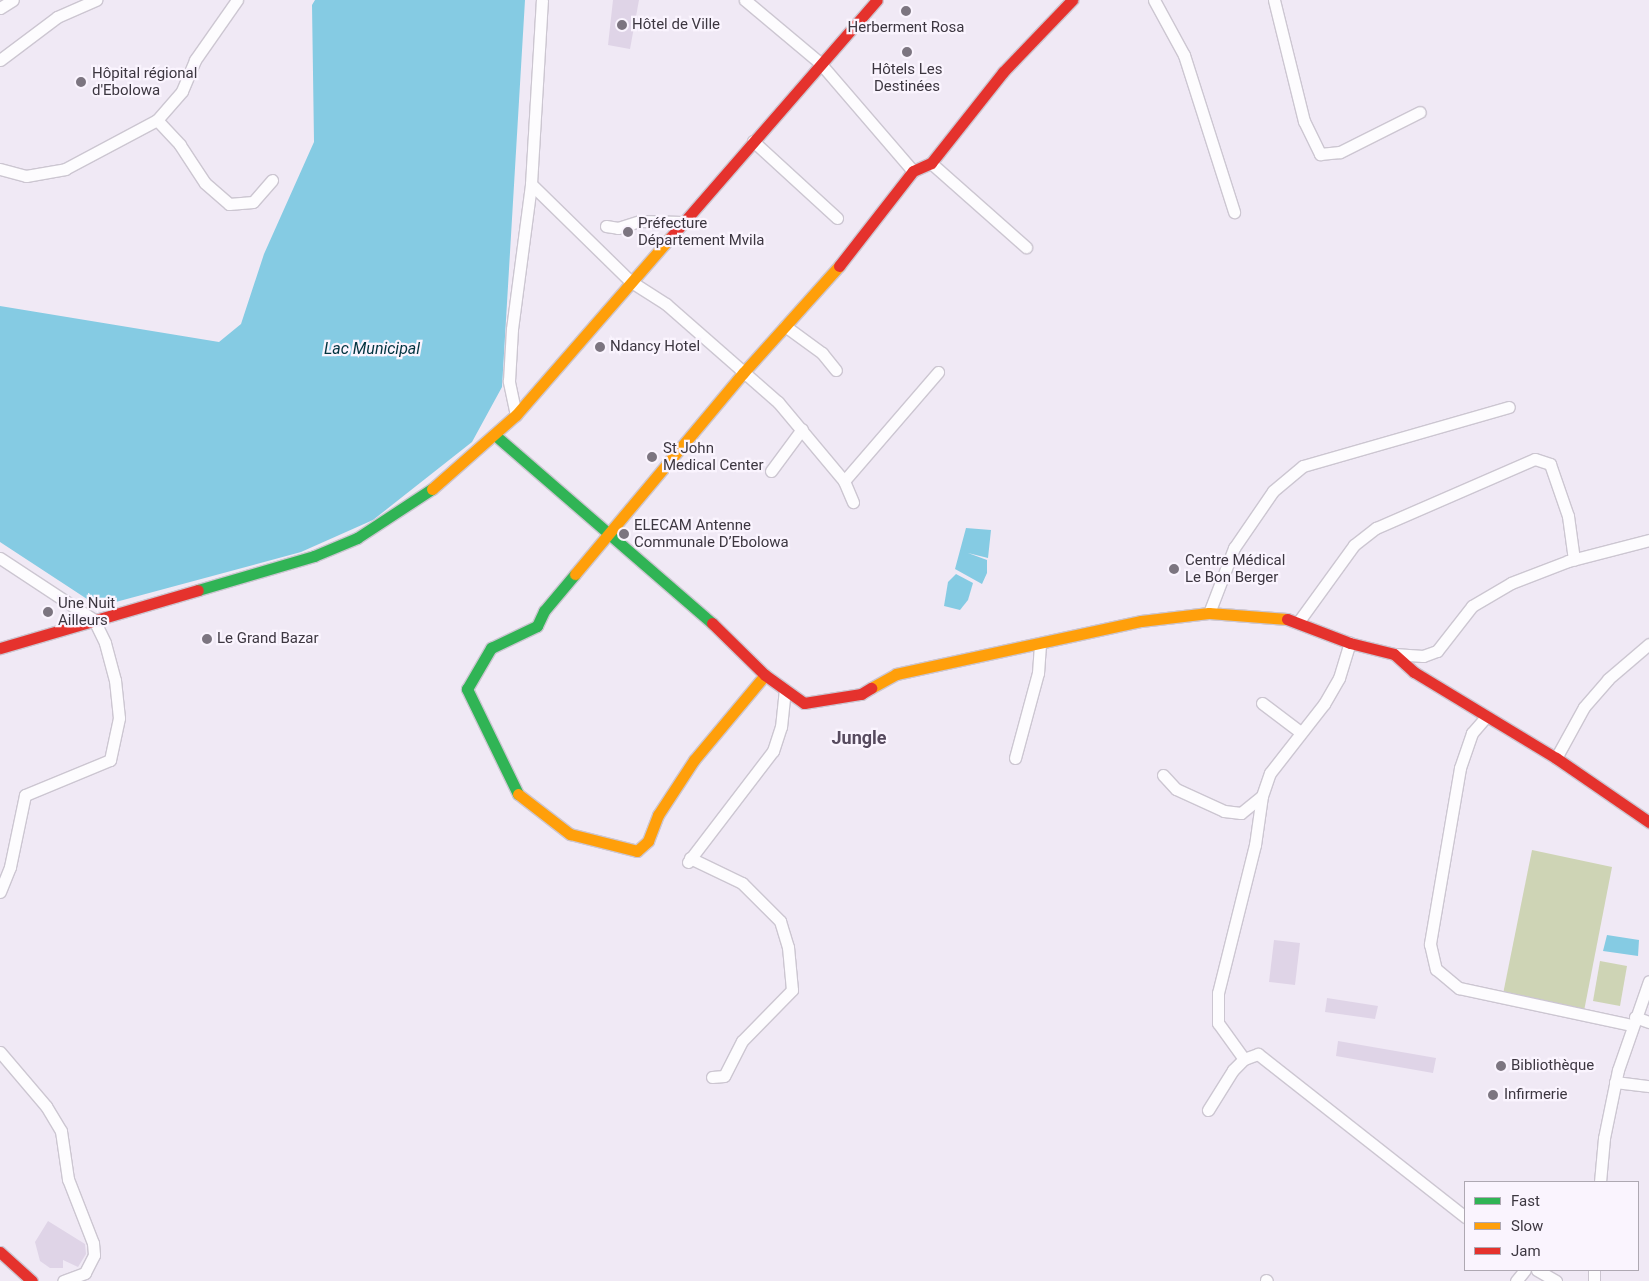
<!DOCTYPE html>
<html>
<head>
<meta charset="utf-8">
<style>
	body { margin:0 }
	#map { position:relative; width:1649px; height:1281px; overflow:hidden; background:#f0e9f5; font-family:Roboto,sans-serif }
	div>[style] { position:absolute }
	.green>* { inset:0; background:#ced4b5 }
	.water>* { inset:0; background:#85cbe3 }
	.building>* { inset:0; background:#dfd4e7 }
	.roads { filter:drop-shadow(1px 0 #ccc6d1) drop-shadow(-1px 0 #ccc6d1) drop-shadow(0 1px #ccc6d1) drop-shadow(0 -1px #ccc6d1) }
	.street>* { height:11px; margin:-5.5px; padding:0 5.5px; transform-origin:5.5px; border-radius:5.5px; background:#fdfcfe }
	.fast>* { height:11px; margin:-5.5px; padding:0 5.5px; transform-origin:5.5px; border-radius:5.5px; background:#30b455 }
	.slow>* { height:11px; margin:-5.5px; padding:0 5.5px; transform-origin:5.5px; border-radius:5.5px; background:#ff9f0a }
	.jam>* { height:11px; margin:-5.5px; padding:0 5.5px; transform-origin:5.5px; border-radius:5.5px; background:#e5322d }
	.dots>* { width:14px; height:14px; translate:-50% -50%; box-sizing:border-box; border:2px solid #faf4fe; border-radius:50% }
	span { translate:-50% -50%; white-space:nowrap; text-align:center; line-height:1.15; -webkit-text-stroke:4.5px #faf4fe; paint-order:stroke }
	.poi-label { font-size:15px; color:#3d3741 }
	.left { translate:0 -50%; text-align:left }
	.water-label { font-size:16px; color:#023440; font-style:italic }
	.quarter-label { font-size:18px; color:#564a5e; font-weight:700 }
	.legend { position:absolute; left:1464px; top:1181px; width:175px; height:90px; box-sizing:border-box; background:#faf4fe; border:1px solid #aea8b2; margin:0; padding:6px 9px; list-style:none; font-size:15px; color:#3d3741 }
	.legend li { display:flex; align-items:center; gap:10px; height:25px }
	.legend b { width:25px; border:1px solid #aea8b2 }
</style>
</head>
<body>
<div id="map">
	<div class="green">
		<div style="clip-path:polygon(1532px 850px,1612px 867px,1584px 1011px,1503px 994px)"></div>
		<div style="clip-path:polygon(1600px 961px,1627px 966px,1620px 1006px,1593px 1001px)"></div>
	</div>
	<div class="water">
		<div style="clip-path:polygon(315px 0,525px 0,502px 387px,472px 442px,373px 520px,301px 552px,112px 603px,87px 599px,0 542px,0 306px,219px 342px,241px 324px,264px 254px,314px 142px,312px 5px)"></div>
		<div style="clip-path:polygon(966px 528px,991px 530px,988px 558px,968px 553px,987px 560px,987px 573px,982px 584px,955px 569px)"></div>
		<div style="clip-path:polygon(956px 574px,973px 583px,968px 600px,960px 610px,944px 606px,948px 582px)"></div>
		<div style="clip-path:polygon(1607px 935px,1639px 940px,1638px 956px,1603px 951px)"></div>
	</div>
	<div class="building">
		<div style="clip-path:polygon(613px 0,639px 0,630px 49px,608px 45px)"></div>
		<div style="clip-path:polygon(1274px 940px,1300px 943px,1295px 985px,1269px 982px)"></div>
		<div style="clip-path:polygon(1327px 998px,1378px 1006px,1375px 1019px,1325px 1012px)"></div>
		<div style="clip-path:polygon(1338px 1041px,1436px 1058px,1433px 1073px,1336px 1056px)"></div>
		<div style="clip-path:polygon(48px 1221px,85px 1244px,86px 1254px,78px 1267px,63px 1260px,63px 1268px,50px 1268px,40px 1261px,35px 1242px)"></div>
	</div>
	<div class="roads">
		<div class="street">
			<div style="left:745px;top:0;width:98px;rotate:40deg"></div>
			<div style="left:820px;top:63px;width:143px;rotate:49.3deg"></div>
			<div style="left:1154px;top:0;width:63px;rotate:61.4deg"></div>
			<div style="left:1184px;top:55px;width:165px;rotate:72.3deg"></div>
			<div style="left:1274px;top:0;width:125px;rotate:76.1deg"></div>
			<div style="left:1304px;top:121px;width:37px;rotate:64deg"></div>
			<div style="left:1320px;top:154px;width:20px;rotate:-6deg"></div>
			<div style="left:1340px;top:152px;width:89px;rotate:-26.6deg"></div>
			<div style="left:0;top:8px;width:15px;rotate:-32deg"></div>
			<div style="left:0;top:60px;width:71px;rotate:-37deg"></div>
			<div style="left:57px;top:17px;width:43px;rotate:-23.6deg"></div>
			<div style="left:157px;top:120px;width:34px;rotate:47deg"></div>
			<div style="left:180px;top:145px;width:45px;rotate:56.7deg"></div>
			<div style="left:205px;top:183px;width:32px;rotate:41deg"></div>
			<div style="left:229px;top:204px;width:24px;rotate:-5deg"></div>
			<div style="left:253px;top:202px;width:29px;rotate:-49deg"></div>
			<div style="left:753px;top:141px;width:114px;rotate:42.5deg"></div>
			<div style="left:931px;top:163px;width:127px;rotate:41.5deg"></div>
			<div style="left:0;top:169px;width:27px;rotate:15deg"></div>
			<div style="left:26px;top:176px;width:40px;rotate:-10deg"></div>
			<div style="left:65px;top:169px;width:104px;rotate:-28deg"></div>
			<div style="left:157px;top:120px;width:38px;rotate:-49deg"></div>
			<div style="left:182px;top:91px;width:34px;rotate:-67deg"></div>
			<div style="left:195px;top:60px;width:73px;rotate:-55deg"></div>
			<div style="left:531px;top:184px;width:139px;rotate:44.4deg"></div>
			<div style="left:630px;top:281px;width:43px;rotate:32.6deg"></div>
			<div style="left:666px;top:304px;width:149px;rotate:41.2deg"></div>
			<div style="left:778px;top:402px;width:103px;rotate:50.1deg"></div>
			<div style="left:844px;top:481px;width:23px;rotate:67deg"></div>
			<div style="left:606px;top:226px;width:12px;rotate:9deg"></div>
			<div style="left:618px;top:228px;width:23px;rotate:-18deg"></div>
			<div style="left:640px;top:221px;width:42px;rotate:1.4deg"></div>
			<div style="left:785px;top:326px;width:46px;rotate:36.1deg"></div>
			<div style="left:822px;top:353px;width:22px;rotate:51deg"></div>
			<div style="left:516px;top:415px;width:35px;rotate:-102deg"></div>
			<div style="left:509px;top:381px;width:52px;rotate:-86.7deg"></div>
			<div style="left:512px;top:329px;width:146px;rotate:-82.5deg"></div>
			<div style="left:531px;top:184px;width:184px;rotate:-86.6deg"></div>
			<div style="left:771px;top:471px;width:52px;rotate:-53.6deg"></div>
			<div style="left:844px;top:481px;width:144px;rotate:-49.2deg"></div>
			<div style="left:0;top:558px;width:113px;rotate:33.4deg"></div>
			<div style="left:94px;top:620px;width:25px;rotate:64deg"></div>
			<div style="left:105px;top:643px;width:38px;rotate:75deg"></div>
			<div style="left:115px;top:680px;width:38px;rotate:84deg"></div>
			<div style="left:119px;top:718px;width:43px;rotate:102.1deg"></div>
			<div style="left:110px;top:760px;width:92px;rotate:157.6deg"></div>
			<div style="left:25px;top:795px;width:74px;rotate:101.8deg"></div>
			<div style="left:10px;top:867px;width:27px;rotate:112deg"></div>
			<div style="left:1209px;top:613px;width:70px;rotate:-69deg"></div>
			<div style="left:1234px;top:548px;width:69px;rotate:-55.6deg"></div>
			<div style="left:1273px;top:491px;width:39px;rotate:-40deg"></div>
			<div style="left:1303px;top:466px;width:214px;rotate:-16deg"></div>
			<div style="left:1299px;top:621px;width:94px;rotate:-54.1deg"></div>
			<div style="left:1354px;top:545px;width:28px;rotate:-38deg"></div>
			<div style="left:1376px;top:528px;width:173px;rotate:-23.5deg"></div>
			<div style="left:1535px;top:459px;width:16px;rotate:18deg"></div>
			<div style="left:1550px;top:464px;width:55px;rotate:70.9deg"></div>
			<div style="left:1568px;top:516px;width:44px;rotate:82.2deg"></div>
			<div style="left:1394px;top:654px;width:29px;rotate:4deg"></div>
			<div style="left:1423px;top:656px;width:15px;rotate:-20deg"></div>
			<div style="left:1437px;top:651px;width:57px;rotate:-52.1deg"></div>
			<div style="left:1472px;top:606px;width:45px;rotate:-30.5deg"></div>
			<div style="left:1511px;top:583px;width:61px;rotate:-21.1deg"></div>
			<div style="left:1568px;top:561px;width:84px;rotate:-14.5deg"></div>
			<div style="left:1262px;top:703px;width:46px;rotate:37.1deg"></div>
			<div style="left:1485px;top:718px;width:20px;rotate:131deg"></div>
			<div style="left:1472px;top:733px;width:37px;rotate:109deg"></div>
			<div style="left:1460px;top:768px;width:179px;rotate:99.7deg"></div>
			<div style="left:1430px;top:944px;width:26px;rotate:77deg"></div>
			<div style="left:1436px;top:969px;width:30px;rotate:40deg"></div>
			<div style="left:1459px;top:988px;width:177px;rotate:12.1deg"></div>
			<div style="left:1015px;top:758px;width:88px;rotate:-74.9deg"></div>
			<div style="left:1038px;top:673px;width:30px;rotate:-86deg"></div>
			<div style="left:1556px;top:758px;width:58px;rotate:-61.2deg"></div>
			<div style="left:1584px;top:707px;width:37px;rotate:-49deg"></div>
			<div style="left:1608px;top:679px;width:54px;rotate:-40.5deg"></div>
			<div style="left:1163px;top:775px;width:19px;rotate:47deg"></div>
			<div style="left:1176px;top:789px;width:53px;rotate:24.6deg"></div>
			<div style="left:1224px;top:811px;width:17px;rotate:7deg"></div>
			<div style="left:1241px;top:813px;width:27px;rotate:-39deg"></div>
			<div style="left:690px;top:858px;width:58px;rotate:25.7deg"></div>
			<div style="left:742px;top:883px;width:54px;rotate:45deg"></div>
			<div style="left:780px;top:921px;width:27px;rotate:73deg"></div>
			<div style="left:788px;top:947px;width:43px;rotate:84.7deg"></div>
			<div style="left:792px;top:990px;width:71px;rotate:134.4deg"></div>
			<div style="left:742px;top:1041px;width:39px;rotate:117deg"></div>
			<div style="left:724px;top:1076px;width:12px;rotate:175deg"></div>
			<div style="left:688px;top:862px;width:140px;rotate:-52.6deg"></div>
			<div style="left:773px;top:751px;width:25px;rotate:-72deg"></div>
			<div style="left:781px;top:727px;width:36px;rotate:-84deg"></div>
			<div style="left:1635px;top:1017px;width:15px;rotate:20deg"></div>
			<div style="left:0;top:1052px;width:71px;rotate:49.6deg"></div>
			<div style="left:46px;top:1106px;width:29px;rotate:59deg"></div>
			<div style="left:61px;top:1131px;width:49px;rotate:81.7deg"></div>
			<div style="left:68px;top:1179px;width:69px;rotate:68.7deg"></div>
			<div style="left:93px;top:1243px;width:12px;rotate:85deg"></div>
			<div style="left:94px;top:1255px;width:20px;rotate:117deg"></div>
			<div style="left:85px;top:1273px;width:23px;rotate:160deg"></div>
			<div style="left:1244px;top:1059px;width:44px;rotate:-125.8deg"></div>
			<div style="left:1218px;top:1023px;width:30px;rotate:-90deg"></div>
			<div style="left:1218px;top:993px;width:153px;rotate:-76deg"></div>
			<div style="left:1255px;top:845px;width:49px;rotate:-81.9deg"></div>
			<div style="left:1262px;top:796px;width:24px;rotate:-71deg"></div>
			<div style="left:1270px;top:773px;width:88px;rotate:-52deg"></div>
			<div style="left:1324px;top:704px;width:30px;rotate:-60deg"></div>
			<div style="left:1339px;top:678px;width:37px;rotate:-73deg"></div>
			<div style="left:1615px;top:1082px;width:34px;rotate:7deg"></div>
			<div style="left:1208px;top:1110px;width:47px;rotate:-58deg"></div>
			<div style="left:1233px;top:1070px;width:16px;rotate:-45deg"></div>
			<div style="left:1244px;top:1059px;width:15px;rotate:-20deg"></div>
			<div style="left:1258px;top:1054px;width:263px;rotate:38.2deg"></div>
			<div style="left:1600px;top:1182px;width:44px;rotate:-84.8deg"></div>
			<div style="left:1604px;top:1138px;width:69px;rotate:-78.4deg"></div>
			<div style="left:1618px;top:1070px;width:94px;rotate:-70.8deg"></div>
			<div style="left:1537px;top:1270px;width:22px;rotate:30deg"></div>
			<div style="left:1266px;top:1280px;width:1px;rotate:45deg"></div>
			<div style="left:1516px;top:1281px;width:14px;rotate:-51deg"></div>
			<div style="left:1594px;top:1281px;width:11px;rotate:-90deg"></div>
		</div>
		<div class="fast">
			<div style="left:496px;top:436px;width:286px;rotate:40.9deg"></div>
			<div style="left:198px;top:590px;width:121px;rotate:-16.3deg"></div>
			<div style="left:314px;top:556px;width:47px;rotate:-22.7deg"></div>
			<div style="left:357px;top:538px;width:90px;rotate:-33.2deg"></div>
			<div style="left:518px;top:794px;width:117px;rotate:-115.9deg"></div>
			<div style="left:467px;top:689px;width:48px;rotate:-59.7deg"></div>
			<div style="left:491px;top:648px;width:51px;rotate:-25.6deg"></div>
			<div style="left:537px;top:626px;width:17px;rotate:-65deg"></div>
			<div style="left:544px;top:611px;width:48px;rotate:-50deg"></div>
		</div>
		<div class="slow">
			<div style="left:432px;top:489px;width:112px;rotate:-41.4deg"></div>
			<div style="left:516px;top:415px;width:235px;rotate:-49deg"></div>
			<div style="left:575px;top:574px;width:262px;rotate:-50.1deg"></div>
			<div style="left:743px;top:373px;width:144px;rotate:-48.1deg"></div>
			<div style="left:871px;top:688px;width:29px;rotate:-29deg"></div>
			<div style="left:896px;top:674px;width:251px;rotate:-12.2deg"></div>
			<div style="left:1141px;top:621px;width:68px;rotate:-6.7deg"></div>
			<div style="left:1209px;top:613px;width:78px;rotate:4.4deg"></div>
			<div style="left:518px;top:794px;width:66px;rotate:37.6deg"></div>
			<div style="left:570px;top:834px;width:69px;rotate:14.2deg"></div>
			<div style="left:637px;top:851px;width:15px;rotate:-42deg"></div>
			<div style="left:648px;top:841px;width:28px;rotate:-69deg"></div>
			<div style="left:658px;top:815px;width:66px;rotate:-56.8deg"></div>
			<div style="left:694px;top:760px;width:111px;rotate:-50.1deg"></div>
		</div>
		<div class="jam">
			<div style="left:670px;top:238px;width:315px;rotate:-49deg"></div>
			<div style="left:839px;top:266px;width:120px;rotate:-52.1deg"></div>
			<div style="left:913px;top:171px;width:20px;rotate:-24deg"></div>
			<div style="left:931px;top:163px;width:116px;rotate:-51.6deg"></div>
			<div style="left:1003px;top:72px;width:100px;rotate:-46.2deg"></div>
			<div style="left:1287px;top:619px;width:67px;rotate:20.9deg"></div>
			<div style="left:1350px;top:643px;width:45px;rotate:14deg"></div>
			<div style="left:1394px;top:654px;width:27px;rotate:42deg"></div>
			<div style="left:1414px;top:672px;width:166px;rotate:31.2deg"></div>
			<div style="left:1556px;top:758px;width:113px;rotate:34.5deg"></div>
			<div style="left:712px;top:623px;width:74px;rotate:44.5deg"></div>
			<div style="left:765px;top:675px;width:48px;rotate:35.7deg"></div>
			<div style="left:804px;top:703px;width:58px;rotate:-9deg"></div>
			<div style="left:861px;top:694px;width:12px;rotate:-31deg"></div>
			<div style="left:0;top:648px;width:206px;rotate:-16.3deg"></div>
			<div style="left:0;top:1252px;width:43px;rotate:42.2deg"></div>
		</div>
	</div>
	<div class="dots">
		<div style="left:906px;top:11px;background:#7c7580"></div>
		<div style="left:622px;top:25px;background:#7c7580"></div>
		<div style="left:907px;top:52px;background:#7c7580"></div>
		<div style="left:81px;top:82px;background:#7c7580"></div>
		<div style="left:628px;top:232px;background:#7c7580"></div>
		<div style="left:600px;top:347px;background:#7c7580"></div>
		<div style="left:652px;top:457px;background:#7c7580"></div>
		<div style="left:624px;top:534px;background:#7c7580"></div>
		<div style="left:1174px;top:569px;background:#7c7580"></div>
		<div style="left:48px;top:612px;background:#7c7580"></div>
		<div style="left:207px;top:639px;background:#7c7580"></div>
		<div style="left:1501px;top:1066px;background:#7c7580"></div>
		<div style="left:1493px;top:1095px;background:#7c7580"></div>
	</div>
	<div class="poi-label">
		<span class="left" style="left:632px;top:25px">Hôtel de Ville</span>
		<span style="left:906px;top:28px">Herberment Rosa</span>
		<span style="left:907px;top:78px">Hôtels Les<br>Destinées</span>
		<span class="left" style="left:92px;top:82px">Hôpital régional<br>d'Ebolowa</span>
		<span class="left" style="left:638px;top:232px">Préfecture<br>Département Mvila</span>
		<span class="left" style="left:610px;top:347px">Ndancy Hotel</span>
		<span class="left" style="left:663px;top:457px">St John<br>Medical Center</span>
		<span class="left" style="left:634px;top:534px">ELECAM Antenne<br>Communale D’Ebolowa</span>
		<span class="left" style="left:1185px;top:569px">Centre Médical<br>Le Bon Berger</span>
		<span class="left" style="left:58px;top:612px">Une Nuit<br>Ailleurs</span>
		<span class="left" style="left:217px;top:639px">Le Grand Bazar</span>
		<span class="left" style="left:1511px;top:1066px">Bibliothèque</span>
		<span class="left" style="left:1504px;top:1095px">Infirmerie</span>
	</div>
	<div class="water-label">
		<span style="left:372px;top:349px">Lac Municipal</span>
	</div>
	<div class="quarter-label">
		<span style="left:859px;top:738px">Jungle</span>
	</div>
	<ul class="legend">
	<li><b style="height:6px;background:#30b455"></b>Fast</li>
	<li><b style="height:6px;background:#ff9f0a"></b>Slow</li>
	<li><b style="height:6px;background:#e5322d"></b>Jam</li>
	</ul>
</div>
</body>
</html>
